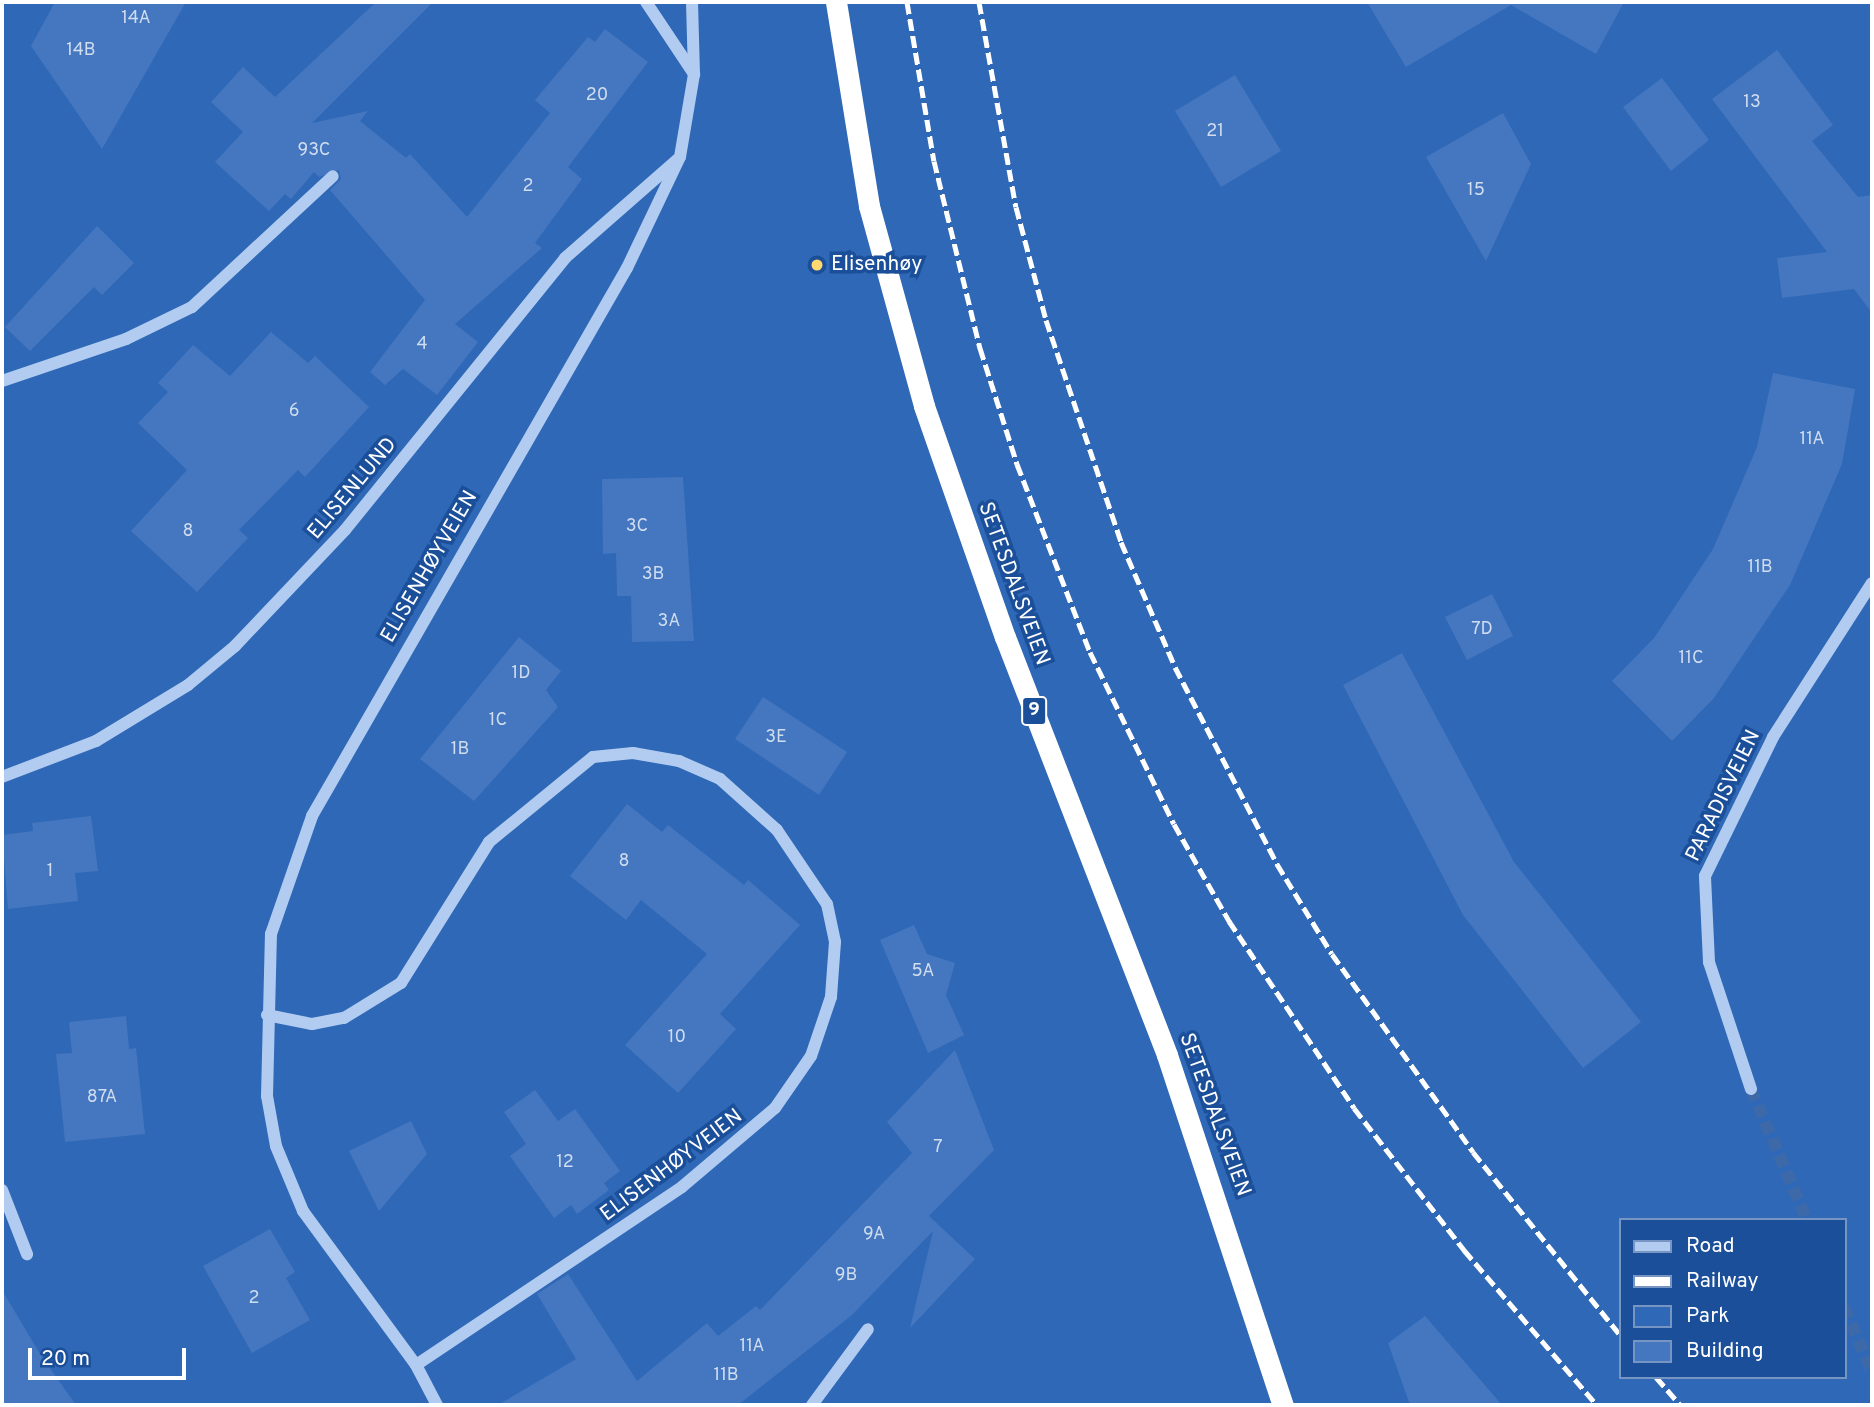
<!DOCTYPE html>
<html>
<head>
<meta charset="utf-8">
<style>
	body { margin:0 }
	#map { position:relative; width:1874px; height:1407px; overflow:hidden; background:#1b4f99; font-family:Overpass,sans-serif }
	div>[style] { position:absolute }
	.green>* { inset:0; background:#2f68b6 }
	.building>* { inset:0; background:#4477c0 }
	.minor-tunnel>* { height:12px; margin-top:-6px; transform-origin:0; background:repeating-linear-gradient(90deg,#3d69a8 0 12px,transparent 0 18px) }
	.minor>* { height:12px; margin:-6px; padding:0 6px; transform-origin:6px; border-radius:6px; background:#b1ccf0 }
	.highway>* { height:21px; margin:-10.5px; padding:0 10.5px; transform-origin:10.5px; border-radius:10.5px; background:#fff }
	.rail>* { height:5px; margin-top:-2.5px; transform-origin:0; background:repeating-linear-gradient(90deg,#fff 0 12px,transparent 0 17px) }
	.dots>* { width:19px; height:19px; translate:-50% -50%; box-sizing:border-box; border:4px solid #1b4f99; border-radius:50% }
	span { translate:-50% -50%; white-space:nowrap; text-align:center; line-height:1.15; -webkit-text-stroke:7px #1b4f99; paint-order:stroke }
	.number-label { font-size:18px; color:#d0ddef }
	.number-label span { -webkit-text-stroke-width:0 }
	.shield-label span { padding:2px 5px; background:#1b4f99; border:2px solid; border-radius:5px; -webkit-text-stroke-width:0 }
	.shield-label { font-size:19px; color:#fff; font-weight:700 }
	.poi-label { font-size:21px; color:#fff }
	.left { translate:0 -50%; text-align:left }
	.street-label { font-size:21px; color:#fff }
	.frame { position:absolute; inset:0; border:4px solid #fff; pointer-events:none }
	.legend { position:absolute; left:1619px; top:1218px; width:228px; height:161px; box-sizing:border-box; background:#1b4f99; border:2px solid #7695c2; margin:0; padding:9px 12px; list-style:none; font-size:21px; color:#fff }
	.legend li { display:flex; align-items:center; gap:14px; height:35px }
	.legend b { width:35px; border:2px solid #7695c2 }
	.scale { position:absolute; left:28px; top:1348px; width:158px; height:32px; box-sizing:border-box; border:4px solid #fff; border-top:0; padding-left:9px; font-size:21px; line-height:24px; white-space:nowrap; color:#fff; -webkit-text-stroke:5px #1b4f99; paint-order:stroke }
</style>
</head>
<body>
<div id="map">
	<div class="green">
		<div style="clip-path:polygon(evenodd,2px 2px,1872px 2px,1872px 1405px,2px 1405px,2px 2px,1620px 1220px,1844px 1220px,1844px 1377px,1620px 1377px,1620px 1220px)"></div>
	</div>
	<div class="building">
		<div style="clip-path:polygon(55px 2px,186px 2px,102px 149px,31px 46px)"></div>
		<div style="clip-path:polygon(376px 2px,433px 2px,312px 123px,368px 111px,360px 121px,406px 158px,410px 154px,467px 217px,550px 113px,535px 100px,588px 37px,595px 42px,605px 29px,648px 62px,568px 167px,582px 179px,535px 243px,542px 248px,455px 324px,478px 342px,437px 395px,403px 369px,385px 385px,370px 372px,425px 300px,330px 190px,341px 179px,339px 170px,319px 177px,314px 172px,291px 199px,285px 194px,269px 211px,215px 162px,243px 132px,211px 102px,243px 67px,275px 97px)"></div>
		<div style="clip-path:polygon(1367px 2px,1624px 2px,1596px 54px,1511px 5px,1406px 67px)"></div>
		<div style="clip-path:polygon(1777px 50px,1833px 125px,1812px 141px,1858px 197px,1872px 195px,1872px 313px,1854px 289px,1782px 298px,1777px 258px,1827px 252px,1712px 99px)"></div>
		<div style="clip-path:polygon(1235px 75px,1281px 151px,1221px 187px,1175px 111px)"></div>
		<div style="clip-path:polygon(1662px 78px,1709px 140px,1671px 171px,1623px 107px)"></div>
		<div style="clip-path:polygon(1503px 113px,1531px 164px,1486px 261px,1426px 157px)"></div>
		<div style="clip-path:polygon(97px 226px,134px 263px,102px 295px,94px 287px,30px 351px,5px 327px)"></div>
		<div style="clip-path:polygon(271px 332px,308px 363px,315px 356px,369px 407px,305px 477px,298px 470px,239px 530px,248px 538px,197px 592px,131px 531px,187px 470px,138px 423px,168px 392px,158px 383px,193px 345px,230px 376px)"></div>
		<div style="clip-path:polygon(1773px 373px,1855px 389px,1842px 464px,1790px 585px,1714px 698px,1672px 741px,1612px 681px,1654px 638px,1713px 549px,1757px 447px)"></div>
		<div style="clip-path:polygon(683px 477px,694px 641px,632px 642px,631px 596px,617px 596px,616px 553px,603px 554px,602px 479px)"></div>
		<div style="clip-path:polygon(1492px 594px,1513px 636px,1467px 660px,1445px 617px)"></div>
		<div style="clip-path:polygon(519px 637px,561px 671px,546px 690px,558px 707px,474px 801px,420px 759px)"></div>
		<div style="clip-path:polygon(1402px 653px,1514px 862px,1641px 1022px,1583px 1068px,1463px 915px,1343px 685px)"></div>
		<div style="clip-path:polygon(763px 697px,847px 752px,819px 795px,735px 739px)"></div>
		<div style="clip-path:polygon(627px 804px,662px 832px,668px 825px,744px 885px,748px 880px,800px 925px,720px 1014px,736px 1029px,678px 1093px,625px 1045px,707px 954px,641px 900px,626px 920px,570px 876px)"></div>
		<div style="clip-path:polygon(91px 816px,98px 871px,75px 873px,78px 901px,8px 909px,2px 835px,33px 831px,32px 823px)"></div>
		<div style="clip-path:polygon(914px 925px,927px 954px,955px 963px,946px 995px,964px 1035px,928px 1053px,880px 940px)"></div>
		<div style="clip-path:polygon(126px 1016px,129px 1049px,136px 1048px,145px 1134px,65px 1142px,56px 1054px,72px 1053px,69px 1022px)"></div>
		<div style="clip-path:polygon(955px 1050px,994px 1150px,929px 1216px,975px 1259px,910px 1328px,933px 1231px,852px 1315px,738px 1405px,498px 1405px,576px 1359px,537px 1294px,568px 1274px,637px 1381px,707px 1323px,718px 1336px,756px 1306px,760px 1310px,912px 1153px,887px 1122px)"></div>
		<div style="clip-path:polygon(535px 1090px,558px 1121px,575px 1109px,620px 1171px,604px 1183px,609px 1190px,577px 1214px,571px 1205px,554px 1218px,510px 1156px,526px 1144px,504px 1112px)"></div>
		<div style="clip-path:polygon(411px 1121px,427px 1154px,379px 1211px,349px 1151px)"></div>
		<div style="clip-path:polygon(270px 1229px,295px 1272px,286px 1278px,310px 1320px,252px 1353px,203px 1266px)"></div>
		<div style="clip-path:polygon(2px 1290px,40px 1354px,76px 1405px,2px 1405px)"></div>
		<div style="clip-path:polygon(1425px 1316px,1502px 1405px,1410px 1405px,1388px 1343px)"></div>
	</div>
	<div class="minor-tunnel">
		<div style="left:1751px;top:1089px;width:142px;rotate:66.9deg"></div>
		<div style="left:1844px;top:1307px;width:71px;rotate:66.7deg"></div>
	</div>
	<div class="minor">
		<div style="left:646px;top:2px;width:87px;rotate:56.3deg"></div>
		<div style="left:2px;top:381px;width:131px;rotate:-18.7deg"></div>
		<div style="left:126px;top:339px;width:73px;rotate:-25.9deg"></div>
		<div style="left:192px;top:307px;width:192px;rotate:-42.9deg"></div>
		<div style="left:2px;top:777px;width:101px;rotate:-21deg"></div>
		<div style="left:96px;top:741px;width:108px;rotate:-31.3deg"></div>
		<div style="left:188px;top:685px;width:61px;rotate:-39.7deg"></div>
		<div style="left:235px;top:646px;width:160px;rotate:-46.5deg"></div>
		<div style="left:345px;top:530px;width:350px;rotate:-51deg"></div>
		<div style="left:565px;top:258px;width:149px;rotate:-41.2deg"></div>
		<div style="left:267px;top:1015px;width:46px;rotate:11.3deg"></div>
		<div style="left:312px;top:1024px;width:33px;rotate:-11deg"></div>
		<div style="left:344px;top:1018px;width:67px;rotate:-31.6deg"></div>
		<div style="left:401px;top:983px;width:166px;rotate:-58deg"></div>
		<div style="left:489px;top:842px;width:134px;rotate:-39.3deg"></div>
		<div style="left:593px;top:757px;width:40px;rotate:-5.7deg"></div>
		<div style="left:633px;top:753px;width:47px;rotate:9.9deg"></div>
		<div style="left:679px;top:761px;width:45px;rotate:23.7deg"></div>
		<div style="left:720px;top:779px;width:76px;rotate:41.8deg"></div>
		<div style="left:777px;top:830px;width:89px;rotate:56deg"></div>
		<div style="left:827px;top:904px;width:39px;rotate:78deg"></div>
		<div style="left:835px;top:942px;width:55px;rotate:94.2deg"></div>
		<div style="left:831px;top:997px;width:62px;rotate:108.7deg"></div>
		<div style="left:811px;top:1056px;width:63px;rotate:124.7deg"></div>
		<div style="left:775px;top:1108px;width:122px;rotate:139.7deg"></div>
		<div style="left:682px;top:1187px;width:320px;rotate:146.2deg"></div>
		<div style="left:1751px;top:1089px;width:134px;rotate:-108.3deg"></div>
		<div style="left:1709px;top:962px;width:86px;rotate:-92.7deg"></div>
		<div style="left:1705px;top:876px;width:155px;rotate:-63.9deg"></div>
		<div style="left:1773px;top:737px;width:183px;rotate:-57.3deg"></div>
		<div style="left:2px;top:1190px;width:69px;rotate:68.7deg"></div>
		<div style="left:437px;top:1405px;width:45px;rotate:-117.7deg"></div>
		<div style="left:416px;top:1365px;width:191px;rotate:-126.3deg"></div>
		<div style="left:303px;top:1211px;width:70px;rotate:-112.6deg"></div>
		<div style="left:276px;top:1146px;width:51px;rotate:-100.2deg"></div>
		<div style="left:267px;top:1096px;width:162px;rotate:-88.6deg"></div>
		<div style="left:271px;top:934px;width:125px;rotate:-70.8deg"></div>
		<div style="left:312px;top:816px;width:632px;rotate:-60.11deg"></div>
		<div style="left:627px;top:268px;width:123px;rotate:-64.5deg"></div>
		<div style="left:680px;top:157px;width:84px;rotate:-80.4deg"></div>
		<div style="left:694px;top:74px;width:72px;rotate:-91.6deg"></div>
		<div style="left:812px;top:1405px;width:94px;rotate:-53.6deg"></div>
	</div>
	<div class="highway">
		<div style="left:836px;top:2px;width:207px;rotate:80.8deg"></div>
		<div style="left:869px;top:206px;width:207px;rotate:74.6deg"></div>
		<div style="left:924px;top:406px;width:245px;rotate:70.7deg"></div>
		<div style="left:1005px;top:637px;width:448px;rotate:68.8deg"></div>
		<div style="left:1167px;top:1055px;width:369px;rotate:71.7deg"></div>
	</div>
	<div class="rail">
		<div style="left:907px;top:2px;width:161px;rotate:80.4deg"></div>
		<div style="left:934px;top:161px;width:193px;rotate:76.2deg"></div>
		<div style="left:980px;top:348px;width:122px;rotate:72.3deg"></div>
		<div style="left:1017px;top:464px;width:202px;rotate:68.8deg"></div>
		<div style="left:1090px;top:652px;width:191px;rotate:64deg"></div>
		<div style="left:1174px;top:824px;width:112px;rotate:60.4deg"></div>
		<div style="left:1229px;top:921px;width:225px;rotate:56.2deg"></div>
		<div style="left:1354px;top:1108px;width:180px;rotate:52.2deg"></div>
		<div style="left:1464px;top:1250px;width:204px;rotate:49.4deg"></div>
		<div style="left:979px;top:2px;width:208px;rotate:79.8deg"></div>
		<div style="left:1016px;top:207px;width:117px;rotate:75.1deg"></div>
		<div style="left:1046px;top:320px;width:234px;rotate:71.3deg"></div>
		<div style="left:1121px;top:542px;width:136px;rotate:66.6deg"></div>
		<div style="left:1175px;top:667px;width:222px;rotate:62.6deg"></div>
		<div style="left:1277px;top:864px;width:105px;rotate:58.6deg"></div>
		<div style="left:1332px;top:954px;width:243px;rotate:54.5deg"></div>
		<div style="left:1473px;top:1152px;width:235px;rotate:51.2deg"></div>
		<div style="left:1656px;top:1377px;width:37px;rotate:49deg"></div>
	</div>
	<div class="dots">
		<div style="left:817px;top:265px;background:#ffd970"></div>
	</div>
	<div class="number-label">
		<span style="left:136px;top:19px">14A</span>
		<span style="left:81px;top:51px">14B</span>
		<span style="left:597px;top:96px">20</span>
		<span style="left:1752px;top:103px">13</span>
		<span style="left:1215px;top:132px">21</span>
		<span style="left:314px;top:151px">93C</span>
		<span style="left:528px;top:187px">2</span>
		<span style="left:1476px;top:191px">15</span>
		<span style="left:422px;top:345px">4</span>
		<span style="left:294px;top:412px">6</span>
		<span style="left:1812px;top:440px">11A</span>
		<span style="left:637px;top:527px">3C</span>
		<span style="left:188px;top:532px">8</span>
		<span style="left:1760px;top:568px">11B</span>
		<span style="left:653px;top:575px">3B</span>
		<span style="left:669px;top:622px">3A</span>
		<span style="left:1482px;top:630px">7D</span>
		<span style="left:1691px;top:659px">11C</span>
		<span style="left:521px;top:674px">1D</span>
		<span style="left:498px;top:721px">1C</span>
		<span style="left:776px;top:738px">3E</span>
		<span style="left:460px;top:750px">1B</span>
		<span style="left:624px;top:862px">8</span>
		<span style="left:50px;top:872px">1</span>
		<span style="left:923px;top:972px">5A</span>
		<span style="left:677px;top:1038px">10</span>
		<span style="left:102px;top:1098px">87A</span>
		<span style="left:938px;top:1148px">7</span>
		<span style="left:565px;top:1163px">12</span>
		<span style="left:874px;top:1235px">9A</span>
		<span style="left:846px;top:1276px">9B</span>
		<span style="left:254px;top:1299px">2</span>
		<span style="left:752px;top:1347px">11A</span>
		<span style="left:726px;top:1376px">11B</span>
	</div>
	<div class="shield-label">
		<span style="left:1034px;top:711px">9</span>
	</div>
	<div class="poi-label">
		<span class="left" style="left:831px;top:265px">Elisenhøy</span>
	</div>
	<div class="street-label">
		<span style="left:353px;top:489px;rotate:-50deg">ELISENLUND</span>
		<span style="left:430px;top:567px;rotate:-60deg">ELISENHØYVEIEN</span>
		<span style="left:1013px;top:584px;rotate:70deg">SETESDALSVEIEN</span>
		<span style="left:1724px;top:796px;rotate:-64deg">PARADISVEIEN</span>
		<span style="left:1214px;top:1115px;rotate:70deg">SETESDALSVEIEN</span>
		<span style="left:672px;top:1166px;rotate:-37deg">ELISENHØYVEIEN</span>
	</div>
	<div class="frame"></div>
	<ul class="legend">
	<li><b style="height:9px;background:#b1ccf0"></b>Road</li>
	<li><b style="height:9px;background:#fff"></b>Railway</li>
	<li><b style="height:19px;background:#2f68b6"></b>Park</li>
	<li><b style="height:19px;background:#4477c0"></b>Building</li>
	</ul>
	<div class="scale">20 m</div>
</div>
</body>
</html>
